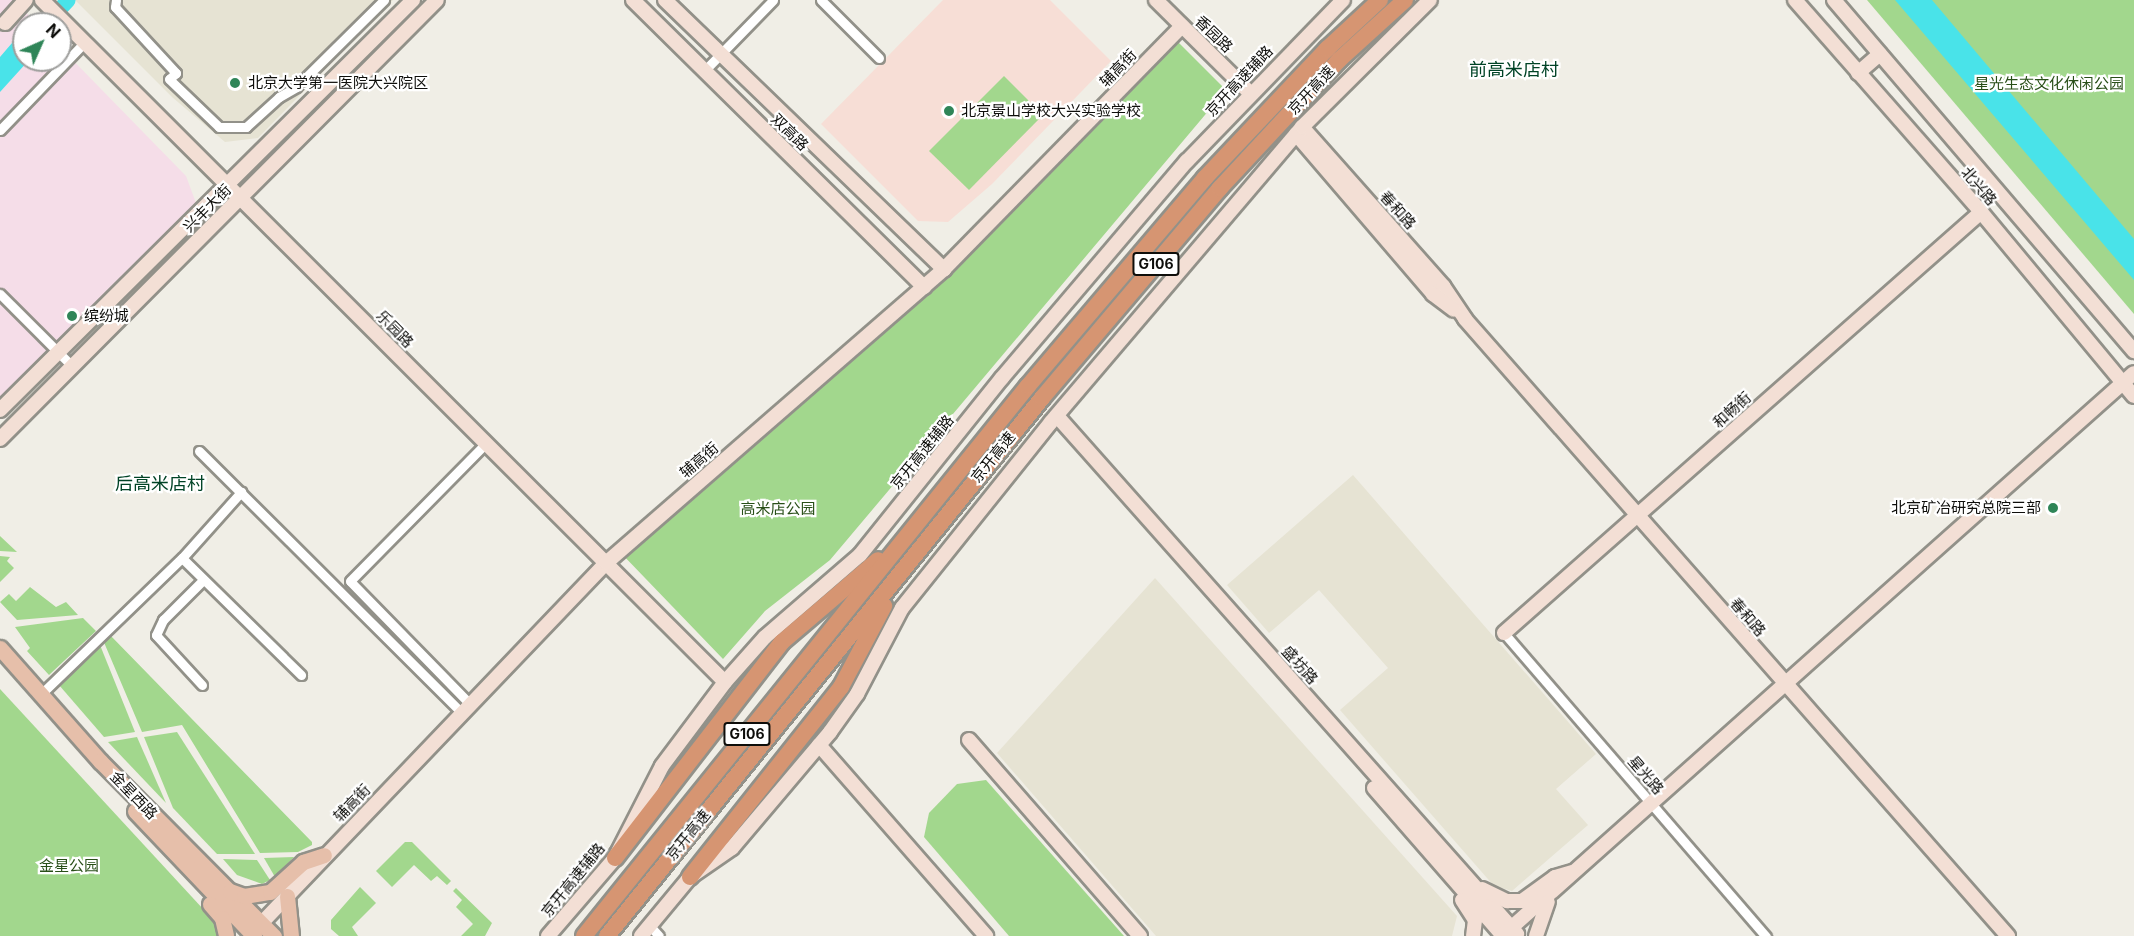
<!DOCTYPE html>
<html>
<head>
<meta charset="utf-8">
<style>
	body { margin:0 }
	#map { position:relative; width:2134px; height:936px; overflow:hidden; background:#f0eee6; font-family:Inter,"Noto Sans SC",sans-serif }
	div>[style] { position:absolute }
	.commercial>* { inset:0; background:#f5dde8 }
	.built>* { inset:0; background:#e6e3d3 }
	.education>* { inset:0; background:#f7ded6 }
	.green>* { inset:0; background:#a2d78d }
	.water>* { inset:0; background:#49e3e9 }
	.river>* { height:15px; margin:-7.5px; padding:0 7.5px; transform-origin:7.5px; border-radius:7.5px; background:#49e3e9 }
	.roads { filter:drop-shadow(2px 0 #929189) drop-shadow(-2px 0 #929189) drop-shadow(0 2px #929189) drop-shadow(0 -2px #929189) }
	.street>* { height:9px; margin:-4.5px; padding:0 4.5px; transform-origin:4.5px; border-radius:4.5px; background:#fff }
	.secondary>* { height:14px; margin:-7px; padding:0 7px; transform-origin:7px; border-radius:7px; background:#f3dfd5 }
	.primary>* { height:15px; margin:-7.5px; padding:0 7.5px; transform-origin:7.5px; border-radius:7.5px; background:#e6bfaa }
	.highway>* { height:16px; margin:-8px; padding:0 8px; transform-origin:8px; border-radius:8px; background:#d69572 }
	.dots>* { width:16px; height:16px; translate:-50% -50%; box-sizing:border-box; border:3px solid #fff; border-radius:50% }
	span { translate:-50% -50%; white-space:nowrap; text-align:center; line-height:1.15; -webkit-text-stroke:4.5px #fff; paint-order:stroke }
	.shield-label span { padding:2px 4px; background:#fff; border:2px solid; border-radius:4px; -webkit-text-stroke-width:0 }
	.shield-label { font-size:14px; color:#0e0e0b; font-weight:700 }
	.street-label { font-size:15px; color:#0e0e0b }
	.poi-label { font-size:15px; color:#0e0e0b }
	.left { translate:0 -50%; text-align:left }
	.right { translate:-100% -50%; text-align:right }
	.park-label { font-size:15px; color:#294f18 }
	.quarter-label { font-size:18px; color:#004326 }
	.north { position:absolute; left:12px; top:12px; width:60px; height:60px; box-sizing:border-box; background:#fff; border:2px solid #9f9f9d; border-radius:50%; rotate:45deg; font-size:16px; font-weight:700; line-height:24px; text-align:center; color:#0e0e0b }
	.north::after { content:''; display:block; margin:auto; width:21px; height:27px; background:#2f8558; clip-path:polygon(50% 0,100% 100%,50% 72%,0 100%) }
</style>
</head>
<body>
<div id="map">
	<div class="commercial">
		<div style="clip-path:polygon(0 0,14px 0,37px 24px,24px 24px,24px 60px,60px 60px,60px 47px,186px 176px,196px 203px,0 400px)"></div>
	</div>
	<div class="built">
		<div style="clip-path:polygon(75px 0,393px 0,258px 138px,225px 142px,172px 97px)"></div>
		<div style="clip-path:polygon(1353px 475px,1596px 754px,1556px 789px,1588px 825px,1512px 891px,1494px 886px,1340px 710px,1388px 668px,1319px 590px,1269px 633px,1227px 585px)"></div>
		<div style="clip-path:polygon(1155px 578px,1457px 916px,1452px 936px,1156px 936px,997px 753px)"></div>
	</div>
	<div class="education">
		<div style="clip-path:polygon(943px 0,1050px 0,1111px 61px,992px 184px,948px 222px,918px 221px,821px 124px)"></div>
	</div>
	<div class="green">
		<div style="clip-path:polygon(1867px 0,2134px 0,2134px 314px)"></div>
		<div style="clip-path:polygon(1172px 36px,1226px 90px,830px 560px,765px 611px,723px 659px,619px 551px,899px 309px)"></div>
		<div style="clip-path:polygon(1004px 76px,1043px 115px,969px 190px,929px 151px)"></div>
		<div style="clip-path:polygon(0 536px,17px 552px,0 551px)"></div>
		<div style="clip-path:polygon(0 556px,10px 557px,7px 561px,14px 568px,0 582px)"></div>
		<div style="clip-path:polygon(30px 587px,56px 607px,66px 602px,78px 615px,17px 620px,0 602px,9px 594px,16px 601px)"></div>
		<div style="clip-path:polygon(83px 618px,96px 631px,49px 675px,27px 651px,30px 648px,15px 627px)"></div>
		<div style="clip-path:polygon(109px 634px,312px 842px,312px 845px,298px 852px,260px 853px,182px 725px,142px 732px,103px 640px)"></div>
		<div style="clip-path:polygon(100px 645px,135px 732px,104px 737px,59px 685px)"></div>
		<div style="clip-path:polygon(0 689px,228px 936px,0 936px)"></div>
		<div style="clip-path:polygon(177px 732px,255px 854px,217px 854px,173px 808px,144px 737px)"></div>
		<div style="clip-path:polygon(137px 737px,166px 803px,108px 742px)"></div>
		<div style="clip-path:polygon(986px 780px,1124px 936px,1009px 936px,924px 837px,929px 813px,957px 784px)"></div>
		<div style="clip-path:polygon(405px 842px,412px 842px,451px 881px,447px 885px,437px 876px,431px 881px,414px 865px,392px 887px,376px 871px)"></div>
		<div style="clip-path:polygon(294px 857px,275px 877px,264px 858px)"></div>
		<div style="clip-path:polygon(223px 859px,257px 860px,270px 880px,262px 884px,237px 875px)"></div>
		<div style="clip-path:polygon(360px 887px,376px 903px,352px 927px,358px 936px,339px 936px,331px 929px,331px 920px)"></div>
		<div style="clip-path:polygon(456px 888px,492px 923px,485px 936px,461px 936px,473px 924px,456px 907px,462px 900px,453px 891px)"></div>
	</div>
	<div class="water">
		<div style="clip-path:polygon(1895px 0,1932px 0,2134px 239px,2134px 280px)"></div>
		<div style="clip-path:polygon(24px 29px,24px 60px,29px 60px,0 92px,0 57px)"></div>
	</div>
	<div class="river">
		<div style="left:45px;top:24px;width:33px;rotate:-47deg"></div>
	</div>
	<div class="roads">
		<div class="street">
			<div style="left:116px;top:0;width:7px;rotate:98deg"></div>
			<div style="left:115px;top:7px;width:90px;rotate:47.3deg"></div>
			<div style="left:176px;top:73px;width:9px;rotate:139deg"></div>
			<div style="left:169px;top:79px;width:69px;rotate:43.8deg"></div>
			<div style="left:219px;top:127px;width:27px"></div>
			<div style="left:246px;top:127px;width:45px;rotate:-42.3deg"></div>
			<div style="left:279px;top:97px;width:20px;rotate:-30deg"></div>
			<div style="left:296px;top:87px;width:124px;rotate:-44.7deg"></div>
			<div style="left:821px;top:0;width:82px;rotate:45deg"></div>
			<div style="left:704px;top:71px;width:99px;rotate:-45.8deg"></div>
			<div style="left:0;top:130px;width:122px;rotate:-46deg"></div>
			<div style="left:0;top:294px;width:103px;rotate:45deg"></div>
			<div style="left:199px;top:451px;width:370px;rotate:44.9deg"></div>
			<div style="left:182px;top:558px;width:89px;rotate:-48.2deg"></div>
			<div style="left:1504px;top:633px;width:401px;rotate:49.2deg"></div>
			<div style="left:202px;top:685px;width:68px;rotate:-132.6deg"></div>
			<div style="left:156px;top:635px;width:17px;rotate:-65deg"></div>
			<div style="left:163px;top:620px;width:57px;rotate:-45deg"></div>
			<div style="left:41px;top:694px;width:196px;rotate:-44deg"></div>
			<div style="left:182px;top:558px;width:167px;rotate:44.5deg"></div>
			<div style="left:469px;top:703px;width:170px;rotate:-134.3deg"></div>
			<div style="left:350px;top:581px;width:194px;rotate:-45.4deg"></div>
			<div style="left:650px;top:926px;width:13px;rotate:48deg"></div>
		</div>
		<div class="secondary">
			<div style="left:42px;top:0;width:965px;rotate:44.96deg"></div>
			<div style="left:633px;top:0;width:409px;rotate:44.6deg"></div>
			<div style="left:665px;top:0;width:388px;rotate:44deg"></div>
			<div style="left:1156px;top:0;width:131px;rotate:44.7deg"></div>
			<div style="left:1795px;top:0;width:282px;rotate:48.7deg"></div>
			<div style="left:1981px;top:212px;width:239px;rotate:50.3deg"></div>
			<div style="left:1834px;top:0;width:462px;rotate:49.5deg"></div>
			<div style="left:5px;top:23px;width:31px;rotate:-48deg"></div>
			<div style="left:1858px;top:73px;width:29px;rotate:-41deg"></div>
			<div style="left:1302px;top:127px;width:213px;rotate:48.4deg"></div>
			<div style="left:1443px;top:286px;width:40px;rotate:56deg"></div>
			<div style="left:1465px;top:319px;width:822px;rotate:48.65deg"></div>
			<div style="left:1296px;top:134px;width:211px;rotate:49.4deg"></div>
			<div style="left:1433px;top:294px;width:26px;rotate:37deg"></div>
			<div style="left:0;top:410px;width:582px;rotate:-44.79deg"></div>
			<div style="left:1057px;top:416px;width:693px;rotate:48.39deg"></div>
			<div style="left:0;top:439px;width:619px;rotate:-45.13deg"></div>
			<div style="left:1504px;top:633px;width:636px;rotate:-41.43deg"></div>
			<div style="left:969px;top:740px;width:260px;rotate:48.9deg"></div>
			<div style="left:819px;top:745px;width:254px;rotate:48.8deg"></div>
			<div style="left:1374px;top:788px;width:196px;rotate:48.9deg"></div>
			<div style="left:1482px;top:889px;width:28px;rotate:26deg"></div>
			<div style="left:1507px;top:901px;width:15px"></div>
			<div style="left:1522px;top:901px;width:41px;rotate:-36deg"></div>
			<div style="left:1555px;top:877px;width:18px;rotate:-16deg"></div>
			<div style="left:1462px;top:900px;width:24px;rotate:57deg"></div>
			<div style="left:1475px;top:920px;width:16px;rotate:97deg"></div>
			<div style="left:254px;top:931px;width:509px;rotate:-46.27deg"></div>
			<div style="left:606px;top:563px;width:448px;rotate:-41deg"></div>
			<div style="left:944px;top:269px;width:340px;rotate:-45.6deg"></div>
			<div style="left:548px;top:936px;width:103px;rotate:-49.3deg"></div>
			<div style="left:615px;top:858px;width:103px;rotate:-62.9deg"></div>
			<div style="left:662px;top:766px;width:105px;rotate:-53.1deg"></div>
			<div style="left:725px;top:682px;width:60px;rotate:-48.4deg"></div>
			<div style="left:765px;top:637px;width:125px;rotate:-40.8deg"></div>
			<div style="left:860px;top:555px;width:227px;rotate:-51.3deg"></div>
			<div style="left:1002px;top:378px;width:285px;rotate:-49.6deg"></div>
			<div style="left:1187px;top:161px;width:224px;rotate:-45.9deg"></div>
			<div style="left:641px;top:936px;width:77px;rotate:-50.3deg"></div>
			<div style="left:690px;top:877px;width:51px;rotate:-34.6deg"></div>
			<div style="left:732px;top:848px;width:152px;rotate:-49.8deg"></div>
			<div style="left:830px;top:732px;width:47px;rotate:-54.6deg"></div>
			<div style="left:857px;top:694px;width:97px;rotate:-62.4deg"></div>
			<div style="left:902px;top:608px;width:238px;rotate:-51.3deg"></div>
			<div style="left:1051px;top:422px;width:387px;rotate:-49.6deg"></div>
			<div style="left:1302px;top:127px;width:180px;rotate:-44.8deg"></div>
			<div style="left:1502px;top:936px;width:846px;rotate:-41.7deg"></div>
			<div style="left:1536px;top:936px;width:36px;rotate:-71deg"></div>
		</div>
		<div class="primary">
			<div style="left:0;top:648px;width:151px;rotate:48.5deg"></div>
			<div style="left:100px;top:761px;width:247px;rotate:45.2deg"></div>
			<div style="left:135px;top:811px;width:173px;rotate:46.4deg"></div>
			<div style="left:230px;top:891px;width:15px;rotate:20deg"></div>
			<div style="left:244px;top:896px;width:26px;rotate:-9deg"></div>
			<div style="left:270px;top:892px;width:45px;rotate:-42.3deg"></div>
			<div style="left:303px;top:862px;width:22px;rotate:-18deg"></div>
			<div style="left:287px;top:896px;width:40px;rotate:84.3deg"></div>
			<div style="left:210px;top:904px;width:18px;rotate:49deg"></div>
			<div style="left:222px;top:918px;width:18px;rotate:77deg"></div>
		</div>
		<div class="highway">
			<div style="left:615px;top:858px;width:273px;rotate:-52.3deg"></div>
			<div style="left:782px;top:642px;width:126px;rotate:-40.5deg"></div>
			<div style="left:690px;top:877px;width:243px;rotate:-51.5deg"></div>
			<div style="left:841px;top:687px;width:92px;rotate:-62deg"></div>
			<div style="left:584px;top:936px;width:707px;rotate:-51.09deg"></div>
			<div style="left:1028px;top:386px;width:273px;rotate:-49.6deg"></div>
			<div style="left:1205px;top:178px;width:178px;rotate:-46.6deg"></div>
			<div style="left:1327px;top:49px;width:72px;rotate:-42.8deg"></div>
			<div style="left:607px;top:936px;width:692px;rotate:-51.04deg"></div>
			<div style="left:1042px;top:398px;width:275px;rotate:-49.7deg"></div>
			<div style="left:1220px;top:188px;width:175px;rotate:-47.1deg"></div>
			<div style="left:1339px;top:60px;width:89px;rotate:-42.3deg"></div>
		</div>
	</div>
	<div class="dots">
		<div style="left:235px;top:83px;background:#2f8558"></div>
		<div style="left:949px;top:111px;background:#2f8558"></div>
		<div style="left:72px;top:316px;background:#2f8558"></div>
		<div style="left:2053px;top:508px;background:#2f8558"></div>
	</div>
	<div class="shield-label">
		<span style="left:1156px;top:264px">G106</span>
		<span style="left:747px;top:734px">G106</span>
	</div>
	<div class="street-label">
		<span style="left:1214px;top:34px;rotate:44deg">香园路</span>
		<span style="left:1118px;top:68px;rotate:-46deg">辅高街</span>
		<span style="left:1239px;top:81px;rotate:-47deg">京开高速辅路</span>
		<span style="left:1311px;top:90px;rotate:-47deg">京开高速</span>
		<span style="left:790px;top:132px;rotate:45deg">双高路</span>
		<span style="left:1979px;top:186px;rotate:49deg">北兴路</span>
		<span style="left:207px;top:208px;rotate:-45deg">兴丰大街</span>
		<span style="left:1398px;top:210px;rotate:48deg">春和路</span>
		<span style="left:395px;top:329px;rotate:45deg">乐园路</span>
		<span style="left:1732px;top:410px;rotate:-42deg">和畅街</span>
		<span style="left:922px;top:452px;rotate:-51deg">京开高速辅路</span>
		<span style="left:993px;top:457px;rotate:-51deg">京开高速</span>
		<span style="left:699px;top:460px;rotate:-41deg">辅高街</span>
		<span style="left:1748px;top:617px;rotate:49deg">春和路</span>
		<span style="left:1300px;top:665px;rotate:48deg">盛坊路</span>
		<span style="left:1646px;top:775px;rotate:49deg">星光路</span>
		<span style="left:134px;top:795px;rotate:46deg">金星西路</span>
		<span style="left:352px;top:803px;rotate:-46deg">辅高街</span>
		<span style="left:688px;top:835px;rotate:-51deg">京开高速</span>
		<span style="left:573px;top:880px;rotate:-51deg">京开高速辅路</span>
	</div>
	<div class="poi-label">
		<span class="left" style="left:248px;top:83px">北京大学第一医院大兴院区</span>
		<span class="left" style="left:961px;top:111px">北京景山学校大兴实验学校</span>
		<span class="left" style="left:84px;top:316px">缤纷城</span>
		<span class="right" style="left:2041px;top:508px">北京矿冶研究总院三部</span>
	</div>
	<div class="park-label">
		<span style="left:2049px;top:84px">星光生态文化休闲公园</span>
		<span style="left:778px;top:509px">高米店公园</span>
		<span style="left:69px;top:866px">金星公园</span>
	</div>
	<div class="quarter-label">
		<span style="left:1514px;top:70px">前高米店村</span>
		<span style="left:160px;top:484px">后高米店村</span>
	</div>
	<div class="north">N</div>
</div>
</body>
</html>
